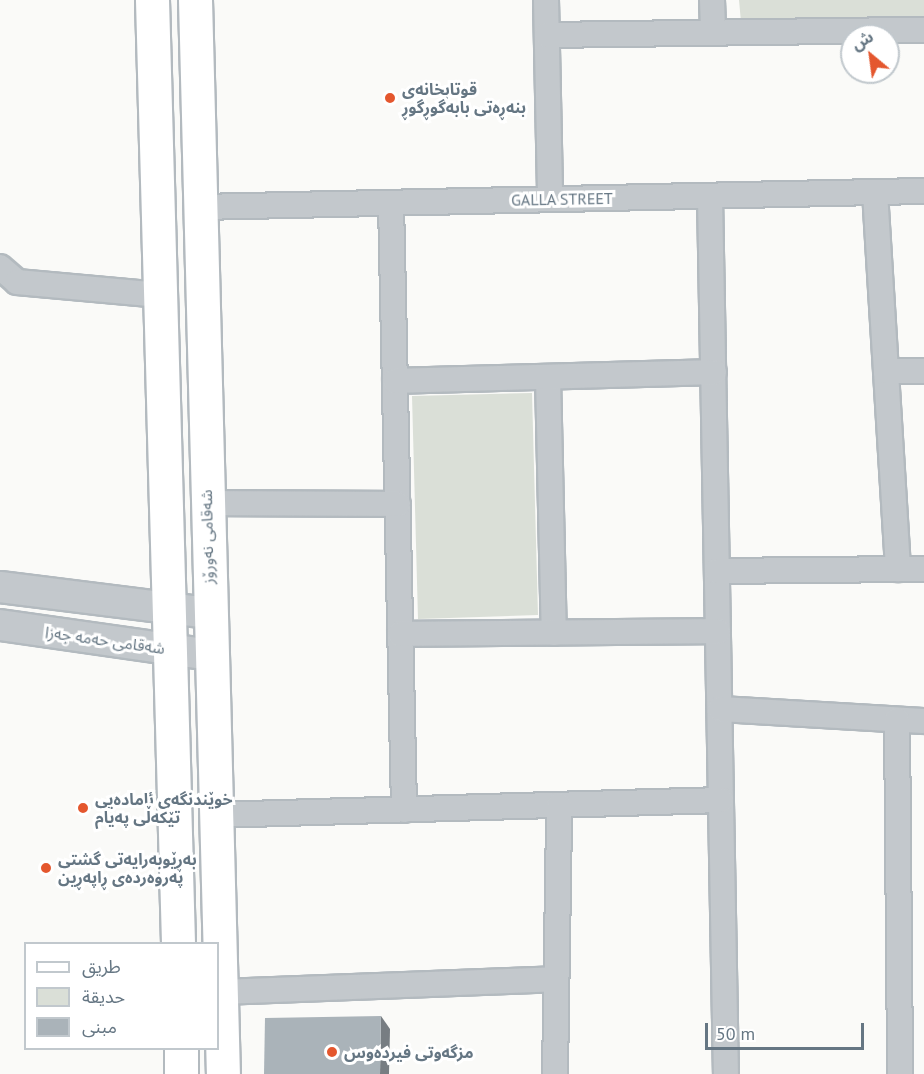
<!DOCTYPE html>
<html>
<head>
<meta charset="utf-8">
<style>
	body { margin:0 }
	#map { position:relative; width:924px; height:1074px; overflow:hidden; background:#fafaf8; font-family:"PT Sans","Noto Sans Arabic",sans-serif }
	div>[style] { position:absolute }
	.green>* { inset:0; background:#dadfd7 }
	.roads { filter:drop-shadow(2px 0 #b3babf) drop-shadow(-2px 0 #b3babf) drop-shadow(0 2px #b3babf) drop-shadow(0 -2px #b3babf) }
	.minor>* { height:24px; margin:-12px; padding:0 12px; transform-origin:12px; border-radius:12px; background:#c3c8cc }
	.tertiary>* { height:30px; margin:-15px; padding:0 15px; transform-origin:15px; border-radius:15px; background:#c3c8cc }
	.secondary>* { height:33px; margin:-16.5px; padding:0 16.5px; transform-origin:16.5px; border-radius:16.5px; background:#fff }
	.shaded-wall>* { inset:0; background:#777d82 }
	.building>* { inset:0; background:#aab3b9 }
	.dots>* { width:16px; height:16px; translate:-50% -50%; box-sizing:border-box; border:3px solid #fff; border-radius:50% }
	span { translate:-50% -50%; white-space:nowrap; text-align:center; line-height:1.15; -webkit-text-stroke:6px #fff; paint-order:stroke }
	.poi-label { font-size:16px; color:#657683; font-weight:700 }
	.left { translate:0 -50%; text-align:left }
	.street-label { font-size:16px; color:#657683 }
	.legend { position:absolute; left:24px; top:942px; width:195px; height:108px; box-sizing:border-box; background:#fff; border:2px solid #c1c8cd; margin:0; padding:8px 10px; list-style:none; font-size:18px; color:#657683 }
	.legend li { display:flex; align-items:center; gap:12px; height:30px }
	.legend b { width:30px; border:2px solid #c1c8cd }
	.north { position:absolute; left:840px; top:24px; width:60px; height:60px; box-sizing:border-box; background:#fff; border:2px solid #c1c8cd; border-radius:50%; rotate:331deg; font-size:16px; font-weight:700; line-height:24px; text-align:center; color:#657683 }
	.north::after { content:''; display:block; margin:auto; width:21px; height:27px; background:#e4572e; clip-path:polygon(50% 0,100% 100%,50% 72%,0 100%) }
	.scale { position:absolute; left:705px; top:1023px; width:159px; height:27px; box-sizing:border-box; border:3px solid #657683; border-top:0; padding-left:8px; font-size:18px; line-height:21px; white-space:nowrap; color:#657683; -webkit-text-stroke:4px #fff; paint-order:stroke }
</style>
</head>
<body>
<div id="map">
	<div class="green">
		<div style="clip-path:polygon(739px 0,924px 0,924px 19px,741px 22px)"></div>
		<div style="clip-path:polygon(532px 393px,538px 615px,418px 619px,412px 396px)"></div>
	</div>
	<div class="roads">
		<div class="minor">
			<div style="left:546px;top:0;width:199px;rotate:88.8deg"></div>
			<div style="left:712px;top:0;width:33px;rotate:88deg"></div>
			<div style="left:547px;top:35px;width:377px;rotate:-0.8deg"></div>
			<div style="left:875px;top:192px;width:378px;rotate:86.5deg"></div>
			<div style="left:710px;top:196px;width:878px;rotate:88.96deg"></div>
			<div style="left:391px;top:203px;width:607px;rotate:88.77deg"></div>
			<div style="left:200px;top:207px;width:724px;rotate:-1.27deg"></div>
			<div style="left:0;top:267px;width:23px;rotate:41deg"></div>
			<div style="left:17px;top:282px;width:144px;rotate:5.2deg"></div>
			<div style="left:886px;top:371px;width:38px"></div>
			<div style="left:548px;top:377px;width:256px;rotate:88.7deg"></div>
			<div style="left:395px;top:381px;width:319px;rotate:-1.6deg"></div>
			<div style="left:206px;top:503px;width:192px;rotate:0.3deg"></div>
			<div style="left:717px;top:571px;width:207px;rotate:-0.6deg"></div>
			<div style="left:400px;top:634px;width:318px;rotate:-0.5deg"></div>
			<div style="left:720px;top:709px;width:204px;rotate:3.4deg"></div>
			<div style="left:897px;top:720px;width:354px;rotate:89.5deg"></div>
			<div style="left:214px;top:815px;width:507px;rotate:-1.69deg"></div>
			<div style="left:220px;top:992px;width:336px;rotate:-2.2deg"></div>
			<div style="left:555px;top:1074px;width:269px;rotate:-89.1deg"></div>
		</div>
		<div class="tertiary">
			<div style="left:0;top:587px;width:211px;rotate:7.1deg"></div>
			<div style="left:0;top:625px;width:212px;rotate:8.1deg"></div>
		</div>
		<div class="secondary">
			<div style="left:152px;top:0;width:944px;rotate:88.42deg"></div>
			<div style="left:195px;top:0;width:1074px;rotate:88.51deg"></div>
			<div style="left:181px;top:1048px;width:26px;rotate:90deg"></div>
		</div>
	</div>
	<div class="shaded-wall">
		<div style="clip-path:polygon(381px 1016px,390px 1029px,389px 1074px,380px 1074px)"></div>
	</div>
	<div class="building">
		<div style="clip-path:polygon(381px 1016px,380px 1074px,264px 1074px,265px 1018px)"></div>
	</div>
	<div class="dots">
		<div style="left:390px;top:98px;background:#e4572e"></div>
		<div style="left:83px;top:808px;background:#e4572e"></div>
		<div style="left:46px;top:868px;background:#e4572e"></div>
		<div style="left:332px;top:1052px;background:#e4572e"></div>
	</div>
	<div class="poi-label">
		<span class="left" style="left:402px;top:98px">قوتابخانەی<br>بنەڕەتی بابەگوڕگوڕ</span>
		<span class="left" style="left:95px;top:808px">خوێندنگەی ئامادەیی<br>تێکەڵی پەیام</span>
		<span class="left" style="left:58px;top:868px">بەڕێوبەرایەتی گشتی<br>پەروەردەی ڕاپەڕین</span>
		<span class="left" style="left:344px;top:1052px">مزگەوتی فیردەوس</span>
	</div>
	<div class="street-label">
		<span style="left:562px;top:199px;rotate:-1deg">GALLA STREET</span>
		<span style="left:207px;top:537px;rotate:-91deg">شەقامی نەورۆز</span>
		<span style="left:105px;top:640px;rotate:8deg">شەقامی حەمە جەزا</span>
	</div>
	<ul class="legend">
	<li><b style="height:8px;background:#fff"></b>طريق</li>
	<li><b style="height:16px;background:#dadfd7"></b>حديقة</li>
	<li><b style="height:16px;background:#aab3b9"></b>مبنى</li>
	</ul>
	<div class="north">ش</div>
	<div class="scale">50 m</div>
</div>
</body>
</html>
